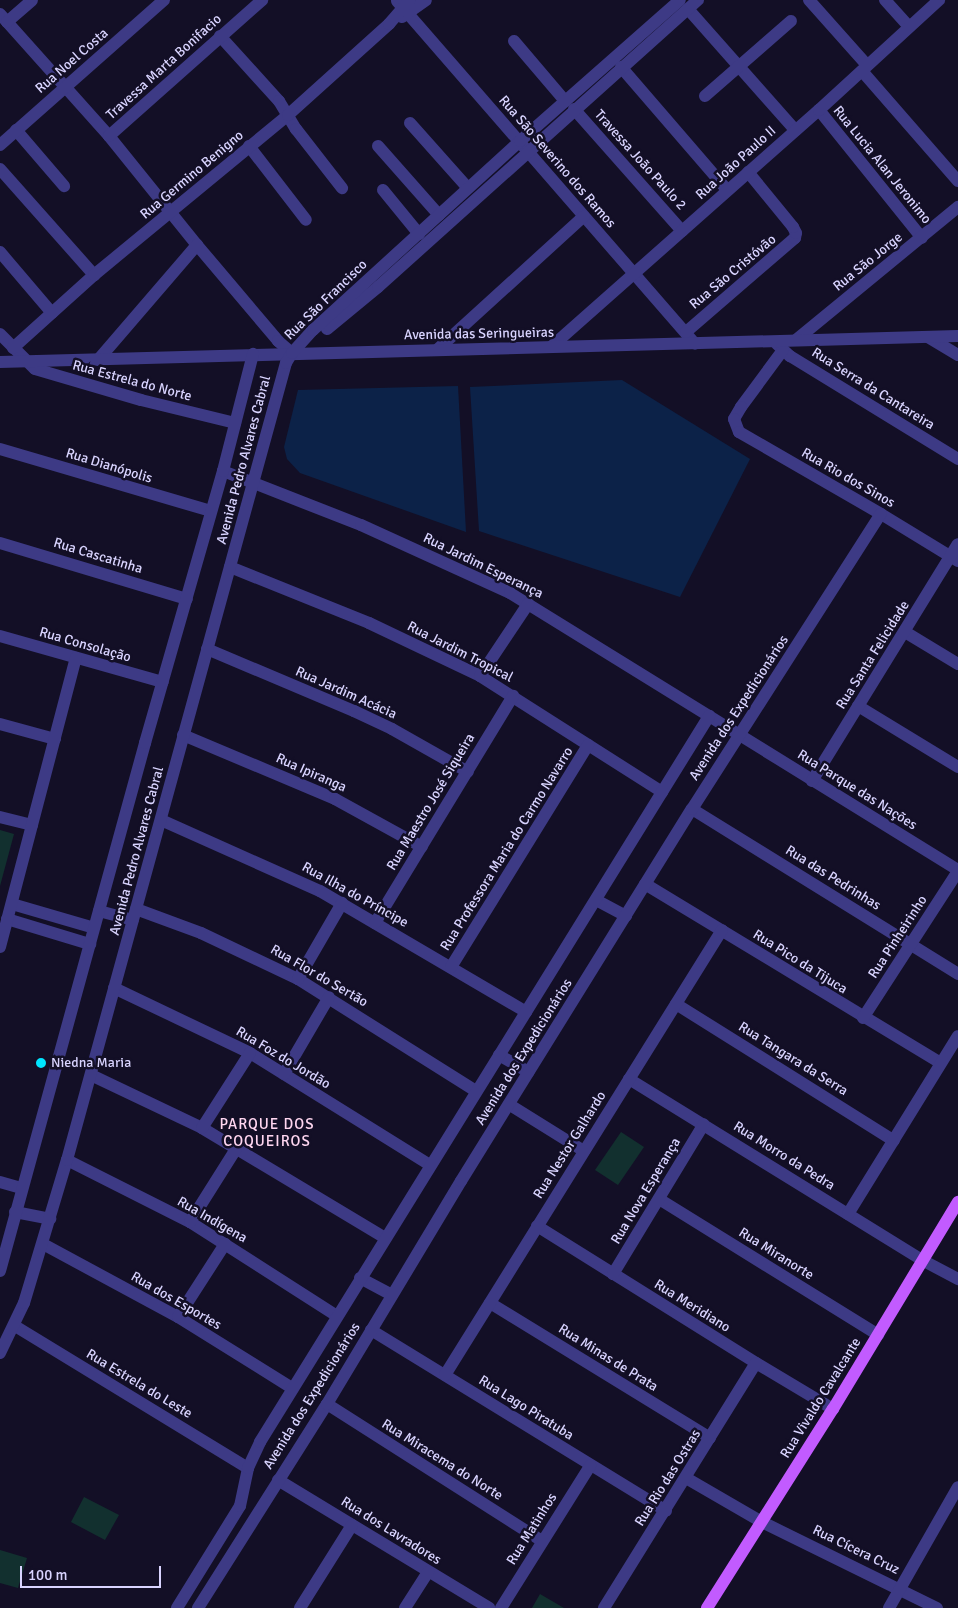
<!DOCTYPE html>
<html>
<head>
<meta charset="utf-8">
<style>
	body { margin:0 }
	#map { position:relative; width:958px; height:1608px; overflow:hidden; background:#130f26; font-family:Signika,sans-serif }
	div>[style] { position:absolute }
	.green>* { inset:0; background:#12302f }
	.water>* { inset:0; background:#0c2248 }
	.minor>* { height:12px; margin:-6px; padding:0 6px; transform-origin:6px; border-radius:6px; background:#3d3a85 }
	.major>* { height:12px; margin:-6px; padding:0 6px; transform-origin:6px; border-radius:6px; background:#c25bff }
	.dots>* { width:14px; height:14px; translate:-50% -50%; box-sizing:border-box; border:2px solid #130f26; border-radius:50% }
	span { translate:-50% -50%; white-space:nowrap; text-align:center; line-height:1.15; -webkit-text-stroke:5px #130f26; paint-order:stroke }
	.street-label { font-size:14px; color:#d9d4ff }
	.poi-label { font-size:14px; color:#d9d4ff }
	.left { translate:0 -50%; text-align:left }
	.neighbourhood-label { font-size:15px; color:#ffd6f0; letter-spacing:1px }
	.scale { position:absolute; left:20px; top:1566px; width:141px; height:22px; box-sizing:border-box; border:2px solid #d9d4ff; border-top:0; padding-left:6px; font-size:15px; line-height:18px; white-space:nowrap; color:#d9d4ff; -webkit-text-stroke:4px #130f26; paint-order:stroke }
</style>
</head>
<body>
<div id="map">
	<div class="green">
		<div style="clip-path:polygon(0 830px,14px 834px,0 886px)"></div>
		<div style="clip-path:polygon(621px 1132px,644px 1147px,618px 1185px,595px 1170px)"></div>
		<div style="clip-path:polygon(84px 1497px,119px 1515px,105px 1540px,71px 1522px)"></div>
		<div style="clip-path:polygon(0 1550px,27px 1558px,18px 1588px,0 1583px)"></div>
		<div style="clip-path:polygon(540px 1594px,564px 1608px,532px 1608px)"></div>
	</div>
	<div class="water">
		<div style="clip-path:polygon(622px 380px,750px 459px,680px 597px,479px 531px,470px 387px)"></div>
		<div style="clip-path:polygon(458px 386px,466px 532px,300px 473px,287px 459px,284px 447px,298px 390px)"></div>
	</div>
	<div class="minor">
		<div style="left:809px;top:0;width:87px;rotate:48.3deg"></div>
		<div style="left:885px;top:0;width:36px;rotate:48deg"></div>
		<div style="left:397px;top:1px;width:454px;rotate:49deg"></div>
		<div style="left:688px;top:9px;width:162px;rotate:48.5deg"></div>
		<div style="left:0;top:14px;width:164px;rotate:48.2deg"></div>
		<div style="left:109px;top:136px;width:140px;rotate:51.1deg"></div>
		<div style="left:197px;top:245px;width:126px;rotate:49.8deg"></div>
		<div style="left:278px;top:341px;width:18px;rotate:41deg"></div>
		<div style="left:402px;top:17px;width:29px;rotate:-35deg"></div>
		<div style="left:7px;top:22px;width:33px;rotate:-41deg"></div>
		<div style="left:220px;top:36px;width:88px;rotate:47.8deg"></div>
		<div style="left:279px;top:101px;width:33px;rotate:59deg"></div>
		<div style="left:296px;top:129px;width:75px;rotate:52.1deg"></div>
		<div style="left:514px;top:41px;width:79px;rotate:49.6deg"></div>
		<div style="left:621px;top:67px;width:162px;rotate:49.2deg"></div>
		<div style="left:862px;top:71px;width:146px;rotate:48.9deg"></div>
		<div style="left:705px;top:96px;width:114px;rotate:-41.1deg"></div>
		<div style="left:574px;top:109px;width:163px;rotate:48.5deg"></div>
		<div style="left:819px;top:110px;width:164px;rotate:51.2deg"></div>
		<div style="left:410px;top:123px;width:87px;rotate:48.3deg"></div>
		<div style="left:16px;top:130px;width:74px;rotate:49.4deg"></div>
		<div style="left:109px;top:136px;width:205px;rotate:-41.6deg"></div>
		<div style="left:0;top:145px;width:219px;rotate:-41.5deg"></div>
		<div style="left:249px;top:146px;width:93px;rotate:52.4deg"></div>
		<div style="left:378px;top:146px;width:92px;rotate:48.5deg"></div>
		<div style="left:0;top:169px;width:142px;rotate:48.4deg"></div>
		<div style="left:383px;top:190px;width:57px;rotate:50.7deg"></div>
		<div style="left:0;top:252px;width:80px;rotate:49.6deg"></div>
		<div style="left:327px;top:329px;width:66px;rotate:-39.5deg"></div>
		<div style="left:378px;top:287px;width:430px;rotate:-41.9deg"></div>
		<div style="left:686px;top:332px;width:144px;rotate:-40.8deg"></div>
		<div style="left:795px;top:238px;width:5px;rotate:-79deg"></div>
		<div style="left:796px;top:233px;width:7px;rotate:-117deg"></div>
		<div style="left:793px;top:227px;width:71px;rotate:-129.3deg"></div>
		<div style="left:0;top:334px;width:49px;rotate:45deg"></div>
		<div style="left:35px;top:369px;width:110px;rotate:16.3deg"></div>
		<div style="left:141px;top:400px;width:97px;rotate:13.7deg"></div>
		<div style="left:928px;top:337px;width:35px;rotate:31deg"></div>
		<div style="left:796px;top:340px;width:210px;rotate:-39.4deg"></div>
		<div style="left:777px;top:344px;width:18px;rotate:43deg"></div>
		<div style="left:790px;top:356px;width:197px;rotate:31.5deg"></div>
		<div style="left:551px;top:347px;width:358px;rotate:-41.5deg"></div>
		<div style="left:819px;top:110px;width:163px;rotate:-42.5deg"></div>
		<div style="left:13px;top:348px;width:109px;rotate:-42deg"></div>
		<div style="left:94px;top:275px;width:251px;rotate:-39.5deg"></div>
		<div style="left:288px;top:115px;width:136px;rotate:-42deg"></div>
		<div style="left:389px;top:24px;width:32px;rotate:-49deg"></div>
		<div style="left:438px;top:349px;width:197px;rotate:-42.3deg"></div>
		<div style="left:783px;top:350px;width:71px;rotate:126.4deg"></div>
		<div style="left:741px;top:407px;width:14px;rotate:120deg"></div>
		<div style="left:734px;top:419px;width:14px;rotate:69deg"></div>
		<div style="left:739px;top:432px;width:164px;rotate:30deg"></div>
		<div style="left:881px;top:514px;width:90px;rotate:31.4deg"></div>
		<div style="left:98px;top:360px;width:152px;rotate:-49.3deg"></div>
		<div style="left:0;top:362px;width:958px;rotate:-1.55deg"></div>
		<div style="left:0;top:449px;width:219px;rotate:16.4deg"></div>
		<div style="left:223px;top:471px;width:148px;rotate:21.4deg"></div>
		<div style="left:361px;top:525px;width:164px;rotate:24.5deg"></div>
		<div style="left:510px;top:593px;width:527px;rotate:31.73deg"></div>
		<div style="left:0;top:543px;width:195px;rotate:16.7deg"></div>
		<div style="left:230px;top:567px;width:150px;rotate:21.9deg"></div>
		<div style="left:369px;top:623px;width:123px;rotate:25.5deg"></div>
		<div style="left:480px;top:676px;width:216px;rotate:32.5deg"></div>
		<div style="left:905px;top:632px;width:62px;rotate:31.1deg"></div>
		<div style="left:0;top:636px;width:169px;rotate:15.8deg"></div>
		<div style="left:207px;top:649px;width:160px;rotate:22.9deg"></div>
		<div style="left:354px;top:711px;width:42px;rotate:25.3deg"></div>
		<div style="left:392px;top:729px;width:87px;rotate:29.5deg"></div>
		<div style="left:480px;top:676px;width:87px;rotate:-56.3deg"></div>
		<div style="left:858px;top:706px;width:117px;rotate:31.4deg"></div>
		<div style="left:0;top:724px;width:57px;rotate:15.3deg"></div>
		<div style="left:183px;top:735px;width:165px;rotate:22.8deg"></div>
		<div style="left:335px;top:799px;width:99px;rotate:28.9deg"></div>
		<div style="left:812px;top:781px;width:278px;rotate:-58.4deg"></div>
		<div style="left:692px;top:809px;width:313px;rotate:31.8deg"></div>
		<div style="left:0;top:817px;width:33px;rotate:14deg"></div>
		<div style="left:161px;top:820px;width:174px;rotate:24.1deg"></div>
		<div style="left:320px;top:891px;width:239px;rotate:30.4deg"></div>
		<div style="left:645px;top:884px;width:345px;rotate:31.2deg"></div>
		<div style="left:596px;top:900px;width:34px;rotate:28deg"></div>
		<div style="left:12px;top:904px;width:85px;rotate:16.3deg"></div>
		<div style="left:136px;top:909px;width:69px;rotate:20.3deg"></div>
		<div style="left:201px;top:933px;width:107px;rotate:25.4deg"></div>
		<div style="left:298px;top:979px;width:210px;rotate:32.2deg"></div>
		<div style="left:99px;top:911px;width:35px;rotate:15deg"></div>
		<div style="left:7px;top:919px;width:87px;rotate:16.8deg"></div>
		<div style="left:375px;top:923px;width:266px;rotate:-58.7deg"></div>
		<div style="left:0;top:947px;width:299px;rotate:-75.3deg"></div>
		<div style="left:451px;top:967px;width:261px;rotate:-58.3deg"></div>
		<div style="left:298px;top:979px;width:88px;rotate:-59.9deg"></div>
		<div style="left:114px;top:988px;width:151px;rotate:25.5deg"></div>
		<div style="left:250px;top:1053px;width:212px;rotate:31.9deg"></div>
		<div style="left:676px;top:1004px;width:257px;rotate:32.1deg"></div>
		<div style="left:863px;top:1018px;width:175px;rotate:-57.1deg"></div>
		<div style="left:499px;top:1055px;width:34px;rotate:30deg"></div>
		<div style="left:284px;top:1074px;width:89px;rotate:-59.7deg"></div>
		<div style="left:91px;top:1075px;width:123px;rotate:25.5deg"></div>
		<div style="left:202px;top:1128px;width:214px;rotate:31deg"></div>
		<div style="left:629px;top:1079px;width:344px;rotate:31.7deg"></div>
		<div style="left:922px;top:1260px;width:41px;rotate:27.8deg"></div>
		<div style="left:510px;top:1105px;width:87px;rotate:31.9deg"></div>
		<div style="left:202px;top:1128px;width:89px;rotate:-57.4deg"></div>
		<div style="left:67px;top:1160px;width:138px;rotate:26.8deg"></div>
		<div style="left:190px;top:1222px;width:174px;rotate:32.6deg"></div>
		<div style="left:0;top:1182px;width:22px;rotate:16deg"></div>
		<div style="left:659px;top:1199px;width:258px;rotate:31.8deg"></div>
		<div style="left:15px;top:1212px;width:36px;rotate:11deg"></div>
		<div style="left:848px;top:1214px;width:209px;rotate:-58.3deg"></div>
		<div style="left:190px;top:1222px;width:86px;rotate:-57.8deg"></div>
		<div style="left:537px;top:1226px;width:258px;rotate:32deg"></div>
		<div style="left:756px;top:1363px;width:90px;rotate:30.9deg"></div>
		<div style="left:43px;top:1244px;width:153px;rotate:28.4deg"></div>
		<div style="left:178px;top:1317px;width:134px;rotate:31.9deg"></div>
		<div style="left:0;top:1271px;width:548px;rotate:-74.64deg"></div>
		<div style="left:145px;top:743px;width:283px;rotate:-74deg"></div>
		<div style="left:223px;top:471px;width:121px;rotate:-75.6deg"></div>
		<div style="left:613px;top:1274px;width:175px;rotate:-58.8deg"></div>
		<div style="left:360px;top:1278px;width:36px;rotate:28deg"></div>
		<div style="left:490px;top:1303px;width:258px;rotate:31.5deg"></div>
		<div style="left:178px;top:1317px;width:87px;rotate:-57.2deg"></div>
		<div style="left:15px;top:1326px;width:273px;rotate:31.4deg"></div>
		<div style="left:371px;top:1330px;width:346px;rotate:31.5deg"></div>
		<div style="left:0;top:1353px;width:55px;rotate:-64.4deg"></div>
		<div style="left:24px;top:1303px;width:149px;rotate:-73.3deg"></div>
		<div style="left:67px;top:1160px;width:827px;rotate:-74.64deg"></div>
		<div style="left:286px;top:363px;width:12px;rotate:-59deg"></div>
		<div style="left:292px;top:353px;width:31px;rotate:-48deg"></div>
		<div style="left:313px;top:330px;width:280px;rotate:-42.4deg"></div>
		<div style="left:520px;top:141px;width:213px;rotate:-41.4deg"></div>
		<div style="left:445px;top:1375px;width:524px;rotate:-58.1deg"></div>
		<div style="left:327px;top:1404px;width:255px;rotate:32.5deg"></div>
		<div style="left:686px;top:1478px;width:88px;rotate:30.1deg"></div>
		<div style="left:762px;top:1522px;width:195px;rotate:26.2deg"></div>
		<div style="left:278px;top:1480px;width:247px;rotate:31.2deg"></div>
		<div style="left:177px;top:1608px;width:120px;rotate:-58.3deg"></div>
		<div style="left:240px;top:1506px;width:39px;rotate:-78deg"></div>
		<div style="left:248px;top:1468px;width:29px;rotate:-65deg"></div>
		<div style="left:260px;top:1442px;width:854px;rotate:-58.26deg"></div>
		<div style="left:198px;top:1608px;width:241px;rotate:-57.7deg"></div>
		<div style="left:327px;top:1404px;width:260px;rotate:-59deg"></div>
		<div style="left:461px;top:1181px;width:438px;rotate:-58.2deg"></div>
		<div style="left:692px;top:809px;width:350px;rotate:-57.4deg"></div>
		<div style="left:300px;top:1608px;width:98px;rotate:-57.9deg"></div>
		<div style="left:405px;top:1608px;width:43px;rotate:-57.4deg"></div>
		<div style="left:501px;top:1608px;width:168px;rotate:-57.9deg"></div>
		<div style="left:604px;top:1608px;width:288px;rotate:-58.2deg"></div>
		<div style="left:889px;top:1608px;width:139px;rotate:-60.3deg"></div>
	</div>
	<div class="major">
		<div style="left:707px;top:1608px;width:236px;rotate:-57.7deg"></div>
		<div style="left:833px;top:1409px;width:242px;rotate:-58.9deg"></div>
	</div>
	<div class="dots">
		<div style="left:41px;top:1063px;background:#00e5ff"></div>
	</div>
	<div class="street-label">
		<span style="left:72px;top:61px;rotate:-41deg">Rua Noel Costa</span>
		<span style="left:164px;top:67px;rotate:-42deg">Travessa Marta Bonifacio</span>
		<span style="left:640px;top:160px;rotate:48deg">Travessa João Paulo 2</span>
		<span style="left:557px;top:162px;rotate:49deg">Rua São Severino dos Ramos</span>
		<span style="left:736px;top:163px;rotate:-42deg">Rua João Paulo II</span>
		<span style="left:882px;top:165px;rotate:51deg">Rua Lucia Alan Jeronimo</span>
		<span style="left:192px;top:175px;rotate:-40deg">Rua Germino Benigno</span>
		<span style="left:868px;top:262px;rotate:-39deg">Rua São Jorge</span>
		<span style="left:733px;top:272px;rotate:-40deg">Rua São Cristóvão</span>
		<span style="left:326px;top:300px;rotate:-44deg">Rua São Francisco</span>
		<span style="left:479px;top:334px;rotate:-1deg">Avenida das Seringueiras</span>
		<span style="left:132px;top:381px;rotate:15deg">Rua Estrela do Norte</span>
		<span style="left:873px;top:389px;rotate:32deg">Rua Serra da Cantareira</span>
		<span style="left:244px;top:460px;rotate:-75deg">Avenida Pedro Alvares Cabral</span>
		<span style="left:109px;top:466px;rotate:17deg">Rua Dianópolis</span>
		<span style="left:848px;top:478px;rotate:30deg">Rua Rio dos Sinos</span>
		<span style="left:98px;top:556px;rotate:17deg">Rua Cascatinha</span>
		<span style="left:483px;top:566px;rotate:26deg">Rua Jardim Esperança</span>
		<span style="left:85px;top:645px;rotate:16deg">Rua Consolação</span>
		<span style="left:460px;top:652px;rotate:27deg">Rua Jardim Tropical</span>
		<span style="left:873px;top:655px;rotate:-58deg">Rua Santa Felicidade</span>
		<span style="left:346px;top:693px;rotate:24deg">Rua Jardim Acácia</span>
		<span style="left:739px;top:708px;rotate:-57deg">Avenida dos Expedicionários</span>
		<span style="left:311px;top:773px;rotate:24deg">Rua Ipiranga</span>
		<span style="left:857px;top:790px;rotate:32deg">Rua Parque das Nações</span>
		<span style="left:431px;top:802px;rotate:-59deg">Rua Maestro José Siqueira</span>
		<span style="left:507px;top:849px;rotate:-58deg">Rua Professora Maria do Carmo Navarro</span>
		<span style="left:137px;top:851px;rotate:-75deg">Avenida Pedro Alvares Cabral</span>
		<span style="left:833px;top:878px;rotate:32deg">Rua das Pedrinhas</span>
		<span style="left:355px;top:895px;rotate:29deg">Rua Ilha do Príncipe</span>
		<span style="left:898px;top:937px;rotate:-57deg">Rua Pinheirinho</span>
		<span style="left:800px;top:962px;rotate:32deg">Rua Pico da Tijuca</span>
		<span style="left:319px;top:976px;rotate:30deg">Rua Flor do Sertão</span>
		<span style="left:524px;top:1052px;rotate:-58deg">Avenida dos Expedicionários</span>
		<span style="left:283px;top:1058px;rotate:31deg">Rua Foz do Jordão</span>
		<span style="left:793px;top:1059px;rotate:32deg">Rua Tangara da Serra</span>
		<span style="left:570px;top:1145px;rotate:-58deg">Rua Nestor Galhardo</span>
		<span style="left:784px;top:1156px;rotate:32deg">Rua Morro da Pedra</span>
		<span style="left:646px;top:1191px;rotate:-59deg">Rua Nova Esperança</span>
		<span style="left:212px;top:1220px;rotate:30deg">Rua Indígena</span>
		<span style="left:776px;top:1254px;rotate:32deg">Rua Miranorte</span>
		<span style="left:176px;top:1301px;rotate:30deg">Rua dos Esportes</span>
		<span style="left:692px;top:1306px;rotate:32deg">Rua Meridiano</span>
		<span style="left:608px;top:1358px;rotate:32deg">Rua Minas de Prata</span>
		<span style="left:139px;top:1384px;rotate:31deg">Rua Estrela do Leste</span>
		<span style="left:312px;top:1396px;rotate:-58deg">Avenida dos Expedicionários</span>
		<span style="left:821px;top:1398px;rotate:-58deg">Rua Vivaldo Cavalcante</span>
		<span style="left:526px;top:1408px;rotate:32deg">Rua Lago Piratuba</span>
		<span style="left:442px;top:1460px;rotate:32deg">Rua Miracema do Norte</span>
		<span style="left:668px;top:1478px;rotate:-58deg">Rua Rio das Ostras</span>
		<span style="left:532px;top:1529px;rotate:-58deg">Rua Matinhos</span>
		<span style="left:391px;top:1531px;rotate:32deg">Rua dos Lavradores</span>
		<span style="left:856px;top:1550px;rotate:26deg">Rua Cícera Cruz</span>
	</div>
	<div class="poi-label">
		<span class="left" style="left:51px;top:1063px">Niedna Maria</span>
	</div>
	<div class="neighbourhood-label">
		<span style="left:267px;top:1133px">PARQUE DOS<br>COQUEIROS</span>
	</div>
	<div class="scale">100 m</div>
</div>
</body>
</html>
